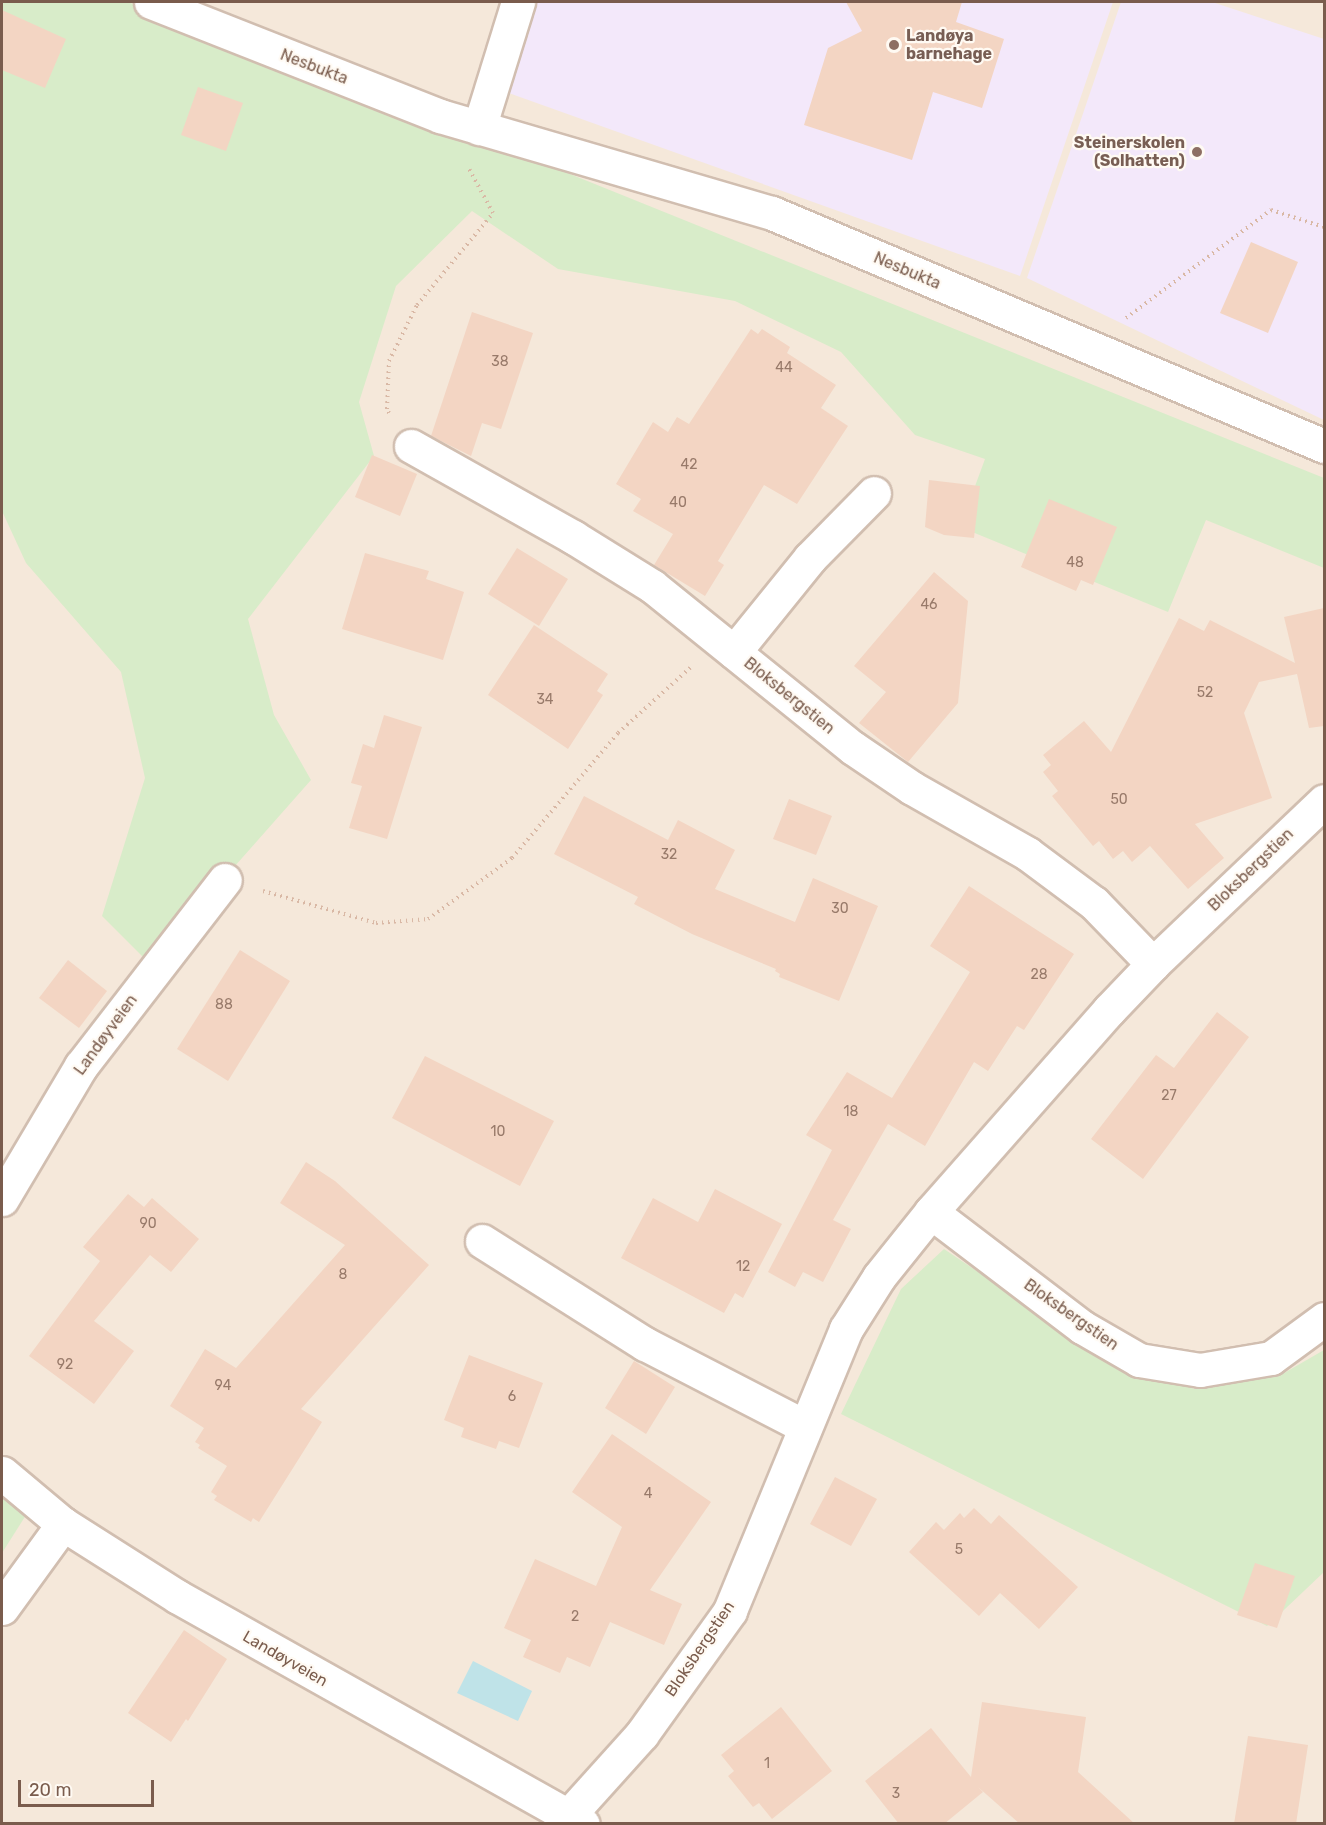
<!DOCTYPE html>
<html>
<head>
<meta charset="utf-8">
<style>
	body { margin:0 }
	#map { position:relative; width:1326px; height:1825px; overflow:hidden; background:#fdf6ec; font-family:Rubik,sans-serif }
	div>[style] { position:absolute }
	.residential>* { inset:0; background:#f5e8da }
	.education>* { inset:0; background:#f3e8fa }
	.green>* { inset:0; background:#d8ecc9 }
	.water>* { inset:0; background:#bfe3e8 }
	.building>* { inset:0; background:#f3d5c3 }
	.path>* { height:4px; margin-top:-2px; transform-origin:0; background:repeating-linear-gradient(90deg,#d9b8a5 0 1.5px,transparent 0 6px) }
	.roads { filter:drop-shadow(2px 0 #d1beb0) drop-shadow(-2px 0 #d1beb0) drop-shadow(0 2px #d1beb0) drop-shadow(0 -2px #d1beb0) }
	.minor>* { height:33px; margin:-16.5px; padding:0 16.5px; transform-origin:16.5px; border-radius:16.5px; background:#fff }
	.dots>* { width:16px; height:16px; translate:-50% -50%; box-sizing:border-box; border:3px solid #fffaf3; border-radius:50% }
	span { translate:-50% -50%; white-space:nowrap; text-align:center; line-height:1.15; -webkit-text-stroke:4.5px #fffaf3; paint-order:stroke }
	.number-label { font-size:14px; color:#987a6a }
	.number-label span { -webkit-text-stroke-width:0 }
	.education-label { font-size:16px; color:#785e54; font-weight:700 }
	.left { translate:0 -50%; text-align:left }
	.right { translate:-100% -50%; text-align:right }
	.street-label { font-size:16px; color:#7a5c4d }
	.frame { position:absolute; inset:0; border:3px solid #7a5c4d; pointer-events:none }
	.scale { position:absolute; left:18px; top:1780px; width:136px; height:27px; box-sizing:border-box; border:3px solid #7a5c4d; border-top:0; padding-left:8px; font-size:18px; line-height:21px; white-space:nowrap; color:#7a5c4d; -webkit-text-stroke:4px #fffaf3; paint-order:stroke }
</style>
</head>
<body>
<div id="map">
	<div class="residential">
		<div style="clip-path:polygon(2px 2px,1324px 2px,1324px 1823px,2px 1823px)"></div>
	</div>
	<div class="education">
		<div style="clip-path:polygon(534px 2px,1113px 2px,1020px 276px,506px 92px)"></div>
		<div style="clip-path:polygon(1121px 2px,1212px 2px,1324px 39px,1324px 420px,1027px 278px)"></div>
	</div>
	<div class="green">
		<div style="clip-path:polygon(2px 2px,128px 2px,424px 115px,1324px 478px,1324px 568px,1206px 520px,1168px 612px,960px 527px,985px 459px,915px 435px,841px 352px,735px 301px,558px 269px,472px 211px,396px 286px,359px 402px,374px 456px,248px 619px,274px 715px,311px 780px,149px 963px,102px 916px,145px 778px,121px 672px,26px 563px,2px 511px)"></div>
		<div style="clip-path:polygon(944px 1249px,1121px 1368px,1195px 1389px,1279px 1376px,1324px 1350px,1324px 1572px,1267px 1626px,841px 1414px,901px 1289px)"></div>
		<div style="clip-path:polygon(2px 1475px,40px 1493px,2px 1553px)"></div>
	</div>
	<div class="water">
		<div style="clip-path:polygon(473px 1661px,532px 1691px,518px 1721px,457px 1693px)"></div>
	</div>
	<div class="building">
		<div style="clip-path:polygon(846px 2px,962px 2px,956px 22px,1004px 39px,982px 108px,933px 92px,912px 160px,804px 125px,828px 48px,862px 31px)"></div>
		<div style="clip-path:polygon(2px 10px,66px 39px,45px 88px,2px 70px)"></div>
		<div style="clip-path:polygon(198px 87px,243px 103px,226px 151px,181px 135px)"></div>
		<div style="clip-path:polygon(1251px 242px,1298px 262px,1268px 333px,1220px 313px)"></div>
		<div style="clip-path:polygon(472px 312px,533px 333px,501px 429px,482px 423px,471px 456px,431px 436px)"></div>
		<div style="clip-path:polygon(751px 329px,758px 334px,762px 329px,790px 347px,787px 353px,836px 385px,821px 408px,848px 426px,797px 504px,764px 485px,718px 561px,724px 565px,705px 596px,654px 565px,673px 534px,633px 511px,641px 499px,616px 484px,653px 422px,668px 432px,677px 417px,689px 424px)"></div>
		<div style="clip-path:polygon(372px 455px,417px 474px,400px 516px,355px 497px)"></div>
		<div style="clip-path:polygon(929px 480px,980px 486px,974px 538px,944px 535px,925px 527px)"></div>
		<div style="clip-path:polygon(1049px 499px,1117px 527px,1093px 585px,1081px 580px,1076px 591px,1021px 567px)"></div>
		<div style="clip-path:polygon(517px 548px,568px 579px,539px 626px,488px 594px)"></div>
		<div style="clip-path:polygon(365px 553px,429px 571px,426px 579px,464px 592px,443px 660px,342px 629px)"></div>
		<div style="clip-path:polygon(934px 572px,968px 601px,958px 703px,908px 762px,859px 723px,886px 692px,854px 666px)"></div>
		<div style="clip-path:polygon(1324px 608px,1324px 726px,1309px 728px,1297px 674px,1259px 682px,1244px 713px,1272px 798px,1195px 824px,1224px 858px,1188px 889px,1150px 846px,1132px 862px,1123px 851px,1113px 859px,1099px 841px,1093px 846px,1052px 796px,1058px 791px,1043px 772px,1051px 765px,1043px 755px,1084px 721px,1111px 752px,1179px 618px,1204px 631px,1210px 620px,1295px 663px,1284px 617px)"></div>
		<div style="clip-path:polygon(534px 625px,608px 674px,597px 691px,603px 695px,568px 749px,488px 695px)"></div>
		<div style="clip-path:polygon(384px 715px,422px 727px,387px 839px,349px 828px,362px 786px,351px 783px,363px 744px,374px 748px)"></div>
		<div style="clip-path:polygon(584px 796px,668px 840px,678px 820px,735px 850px,715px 889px,795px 922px,813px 878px,878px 906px,839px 1001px,779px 977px,780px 974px,775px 971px,776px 969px,692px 934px,634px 904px,638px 897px,554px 854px)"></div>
		<div style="clip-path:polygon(789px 799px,832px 816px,816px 855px,773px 839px)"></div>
		<div style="clip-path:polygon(969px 886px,1074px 954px,1024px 1030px,1017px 1026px,988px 1071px,974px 1062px,925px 1146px,888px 1124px,833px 1220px,851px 1229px,823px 1282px,803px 1272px,795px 1287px,768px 1272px,832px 1150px,806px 1135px,847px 1072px,892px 1098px,970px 972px,930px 946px)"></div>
		<div style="clip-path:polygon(240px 950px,290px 981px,228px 1081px,177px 1049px)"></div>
		<div style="clip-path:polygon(68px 960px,107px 991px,79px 1028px,39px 998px)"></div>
		<div style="clip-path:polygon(1217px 1012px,1249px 1037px,1143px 1179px,1091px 1139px,1156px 1055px,1174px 1068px)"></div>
		<div style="clip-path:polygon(425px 1056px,554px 1121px,520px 1186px,392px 1118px)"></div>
		<div style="clip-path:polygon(306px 1162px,335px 1181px,429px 1265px,301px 1409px,322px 1422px,259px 1522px,253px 1518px,251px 1522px,214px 1500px,217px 1496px,211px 1492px,227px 1466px,198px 1448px,200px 1445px,195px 1442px,204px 1428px,170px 1406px,205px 1349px,236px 1368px,345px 1245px,280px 1203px)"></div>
		<div style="clip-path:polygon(715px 1189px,782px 1224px,743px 1298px,735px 1293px,724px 1313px,621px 1258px,653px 1198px,698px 1222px)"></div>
		<div style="clip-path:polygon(128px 1194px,144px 1207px,152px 1198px,199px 1239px,171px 1272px,150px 1255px,94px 1321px,134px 1351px,94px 1404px,29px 1356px,100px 1261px,83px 1247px)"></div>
		<div style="clip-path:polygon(469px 1355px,543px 1383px,519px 1448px,499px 1441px,496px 1449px,461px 1437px,464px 1428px,444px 1420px)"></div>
		<div style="clip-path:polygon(634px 1361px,675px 1387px,646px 1434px,605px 1408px)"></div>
		<div style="clip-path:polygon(612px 1434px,711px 1502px,650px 1590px,682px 1604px,664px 1645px,610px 1622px,590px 1667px,567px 1657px,560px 1673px,523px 1657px,531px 1640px,504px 1628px,535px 1559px,596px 1586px,622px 1527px,572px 1492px)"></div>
		<div style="clip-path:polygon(835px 1477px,877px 1499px,851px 1546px,810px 1524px)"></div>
		<div style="clip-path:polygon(974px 1508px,991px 1524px,999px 1515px,1078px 1587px,1039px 1629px,1000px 1593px,979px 1616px,909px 1552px,936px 1522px,944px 1530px,960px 1513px,964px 1518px)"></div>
		<div style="clip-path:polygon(1255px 1563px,1295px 1576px,1277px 1628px,1237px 1615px)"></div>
		<div style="clip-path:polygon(184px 1630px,227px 1659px,188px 1721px,186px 1719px,171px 1742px,128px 1713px)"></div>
		<div style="clip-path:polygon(982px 1702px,1086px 1717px,1078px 1772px,1135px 1824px,1020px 1824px,978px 1787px,983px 1792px,944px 1824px,899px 1824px,865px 1781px,931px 1728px,971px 1777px)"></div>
		<div style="clip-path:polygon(781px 1707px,832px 1771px,772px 1819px,759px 1803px,753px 1807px,728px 1776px,734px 1771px,721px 1755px)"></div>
		<div style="clip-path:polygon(1248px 1736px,1308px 1745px,1296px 1824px,1234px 1824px)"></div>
	</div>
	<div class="path">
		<div style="left:1126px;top:318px;width:181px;rotate:-36.7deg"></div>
		<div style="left:1271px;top:210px;width:56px;rotate:17.8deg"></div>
		<div style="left:389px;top:413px;width:4px;rotate:-117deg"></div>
		<div style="left:387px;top:409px;width:48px;rotate:-87.6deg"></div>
		<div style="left:389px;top:361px;width:63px;rotate:-63.4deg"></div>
		<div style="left:417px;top:305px;width:119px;rotate:-50.4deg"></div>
		<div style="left:493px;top:213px;width:52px;rotate:-118.5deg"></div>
		<div style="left:263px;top:891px;width:117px;rotate:15.8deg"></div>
		<div style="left:376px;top:923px;width:52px;rotate:-4.4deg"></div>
		<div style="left:428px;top:919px;width:104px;rotate:-36deg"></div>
		<div style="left:512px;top:858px;width:164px;rotate:-49.7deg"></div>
		<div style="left:618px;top:733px;width:98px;rotate:-42.1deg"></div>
	</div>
	<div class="roads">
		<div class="minor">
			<div style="left:151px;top:2px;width:311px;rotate:21.5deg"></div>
			<div style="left:440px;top:116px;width:346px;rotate:16.3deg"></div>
			<div style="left:772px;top:213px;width:599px;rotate:22.88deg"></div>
			<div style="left:479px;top:128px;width:132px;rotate:-72.8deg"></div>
			<div style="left:411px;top:446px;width:186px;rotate:29.3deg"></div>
			<div style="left:573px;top:537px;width:93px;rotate:31.8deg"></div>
			<div style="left:652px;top:586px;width:258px;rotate:38.9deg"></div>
			<div style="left:853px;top:748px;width:71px;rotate:34.1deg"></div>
			<div style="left:912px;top:788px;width:133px;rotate:29.6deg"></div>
			<div style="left:1028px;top:854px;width:82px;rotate:36.6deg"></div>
			<div style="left:1094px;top:903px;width:85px;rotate:46deg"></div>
			<div style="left:1153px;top:964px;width:64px;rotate:133.7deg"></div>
			<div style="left:1109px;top:1010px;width:269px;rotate:131.4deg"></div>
			<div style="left:931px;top:1212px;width:83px;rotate:128.7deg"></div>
			<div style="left:879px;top:1277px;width:62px;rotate:122.4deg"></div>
			<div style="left:846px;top:1329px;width:305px;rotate:112.4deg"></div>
			<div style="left:730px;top:1611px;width:151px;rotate:125.6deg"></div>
			<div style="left:642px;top:1734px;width:109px;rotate:132deg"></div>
			<div style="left:734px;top:652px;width:121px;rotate:-51deg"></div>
			<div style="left:810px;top:558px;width:91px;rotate:-45.4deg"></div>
			<div style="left:1153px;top:964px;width:236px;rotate:-43.6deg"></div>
			<div style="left:2px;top:1199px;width:155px;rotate:-59.3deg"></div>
			<div style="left:81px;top:1066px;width:235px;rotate:-52.3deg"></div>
			<div style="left:931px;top:1212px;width:190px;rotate:37.3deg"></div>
			<div style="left:1082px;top:1327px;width:66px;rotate:30.1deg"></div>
			<div style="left:1139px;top:1360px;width:62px;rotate:9.3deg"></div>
			<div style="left:1200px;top:1370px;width:72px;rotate:-9.6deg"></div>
			<div style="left:1271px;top:1358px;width:66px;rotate:-36.3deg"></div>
			<div style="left:482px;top:1241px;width:193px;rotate:32.3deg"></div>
			<div style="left:645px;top:1344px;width:179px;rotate:27.3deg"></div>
			<div style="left:2px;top:1473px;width:80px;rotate:39.9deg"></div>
			<div style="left:63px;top:1524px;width:136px;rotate:32.4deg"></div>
			<div style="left:178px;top:1597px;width:464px;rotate:29.3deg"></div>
			<div style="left:2px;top:1608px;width:104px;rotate:-54deg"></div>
		</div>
	</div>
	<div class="dots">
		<div style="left:894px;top:45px;background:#8d6e63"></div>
		<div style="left:1197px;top:152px;background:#8d6e63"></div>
	</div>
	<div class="number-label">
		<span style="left:500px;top:362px">38</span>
		<span style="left:784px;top:368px">44</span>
		<span style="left:689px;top:465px">42</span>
		<span style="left:678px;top:503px">40</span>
		<span style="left:1075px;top:563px">48</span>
		<span style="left:929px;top:605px">46</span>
		<span style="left:1205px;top:693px">52</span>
		<span style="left:545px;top:700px">34</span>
		<span style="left:1119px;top:800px">50</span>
		<span style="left:669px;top:855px">32</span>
		<span style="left:840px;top:909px">30</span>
		<span style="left:1039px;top:975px">28</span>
		<span style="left:224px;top:1005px">88</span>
		<span style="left:1169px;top:1096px">27</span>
		<span style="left:851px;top:1112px">18</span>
		<span style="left:498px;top:1132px">10</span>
		<span style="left:148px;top:1224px">90</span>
		<span style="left:743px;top:1267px">12</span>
		<span style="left:343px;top:1275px">8</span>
		<span style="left:65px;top:1365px">92</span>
		<span style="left:223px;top:1386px">94</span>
		<span style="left:512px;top:1397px">6</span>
		<span style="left:648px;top:1494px">4</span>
		<span style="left:959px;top:1550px">5</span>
		<span style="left:575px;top:1617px">2</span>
		<span style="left:767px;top:1764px">1</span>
		<span style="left:896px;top:1794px">3</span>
	</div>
	<div class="education-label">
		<span class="left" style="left:906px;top:45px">Landøya<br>barnehage</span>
		<span class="right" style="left:1185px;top:152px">Steinerskolen<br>(Solhatten)</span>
	</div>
	<div class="street-label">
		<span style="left:314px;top:67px;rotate:21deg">Nesbukta</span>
		<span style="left:907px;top:271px;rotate:23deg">Nesbukta</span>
		<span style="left:789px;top:696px;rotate:39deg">Bloksbergstien</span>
		<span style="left:1251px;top:870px;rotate:-44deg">Bloksbergstien</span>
		<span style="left:106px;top:1035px;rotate:-54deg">Landøyveien</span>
		<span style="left:1071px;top:1315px;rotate:35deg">Bloksbergstien</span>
		<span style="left:700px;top:1649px;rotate:-56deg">Bloksbergstien</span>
		<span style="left:285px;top:1659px;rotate:30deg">Landøyveien</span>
	</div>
	<div class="frame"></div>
	<div class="scale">20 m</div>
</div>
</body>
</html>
